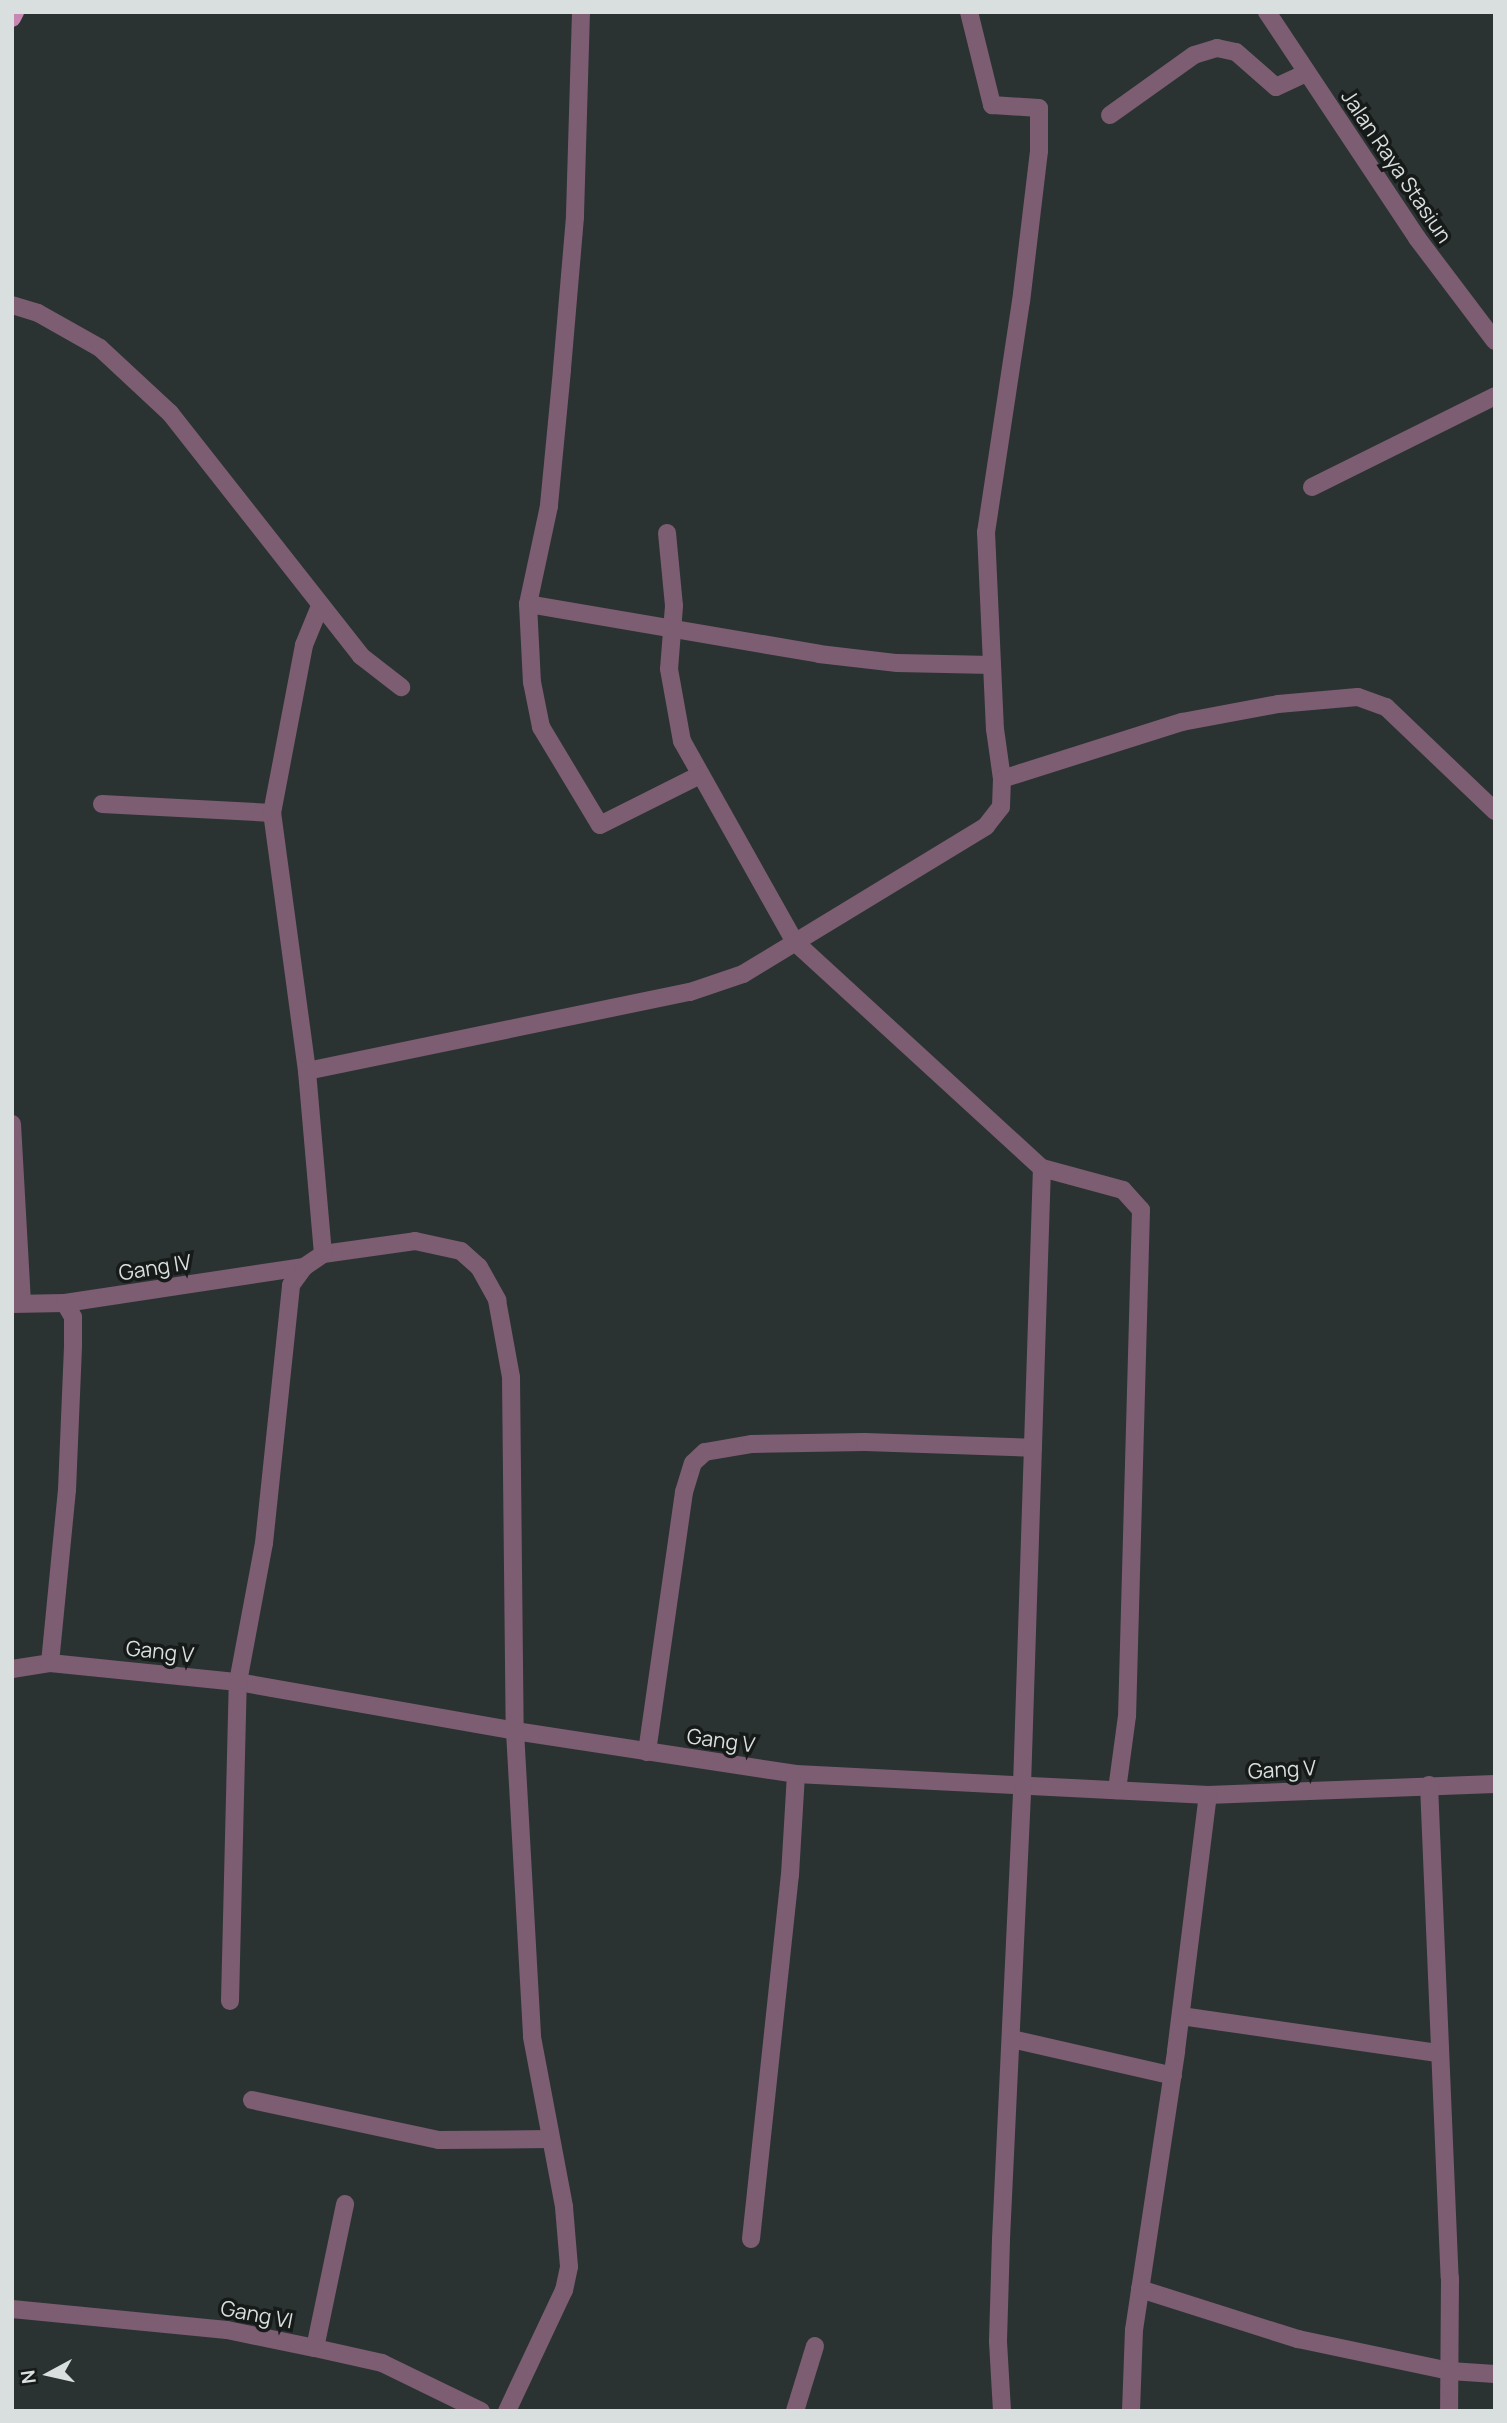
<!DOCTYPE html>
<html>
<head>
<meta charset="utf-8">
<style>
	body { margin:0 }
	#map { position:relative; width:1507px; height:2423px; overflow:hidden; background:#2a3332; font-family:Manrope,sans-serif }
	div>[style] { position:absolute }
	.minor>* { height:18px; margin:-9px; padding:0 9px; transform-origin:9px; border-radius:9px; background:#7d5d72 }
	.major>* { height:18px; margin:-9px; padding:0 9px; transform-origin:9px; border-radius:9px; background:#c886b2 }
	span { translate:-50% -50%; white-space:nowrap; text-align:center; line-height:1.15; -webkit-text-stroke:7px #161a19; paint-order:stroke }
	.street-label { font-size:21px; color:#d9dfde }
	.frame { position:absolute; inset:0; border:14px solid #d9dfde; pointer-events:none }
	.north { position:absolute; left:14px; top:2339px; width:70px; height:70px; -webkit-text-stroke:5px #161a19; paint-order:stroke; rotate:262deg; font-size:19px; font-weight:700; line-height:28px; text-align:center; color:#d9dfde }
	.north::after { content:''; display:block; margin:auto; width:24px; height:32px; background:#d9dfde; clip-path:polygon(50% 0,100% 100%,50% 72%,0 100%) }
</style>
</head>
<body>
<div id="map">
	<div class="minor">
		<div style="left:581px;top:12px;width:205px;rotate:91.7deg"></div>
		<div style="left:575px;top:217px;width:154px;rotate:94.9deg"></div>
		<div style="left:562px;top:370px;width:137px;rotate:95.5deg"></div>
		<div style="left:549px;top:506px;width:100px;rotate:102.1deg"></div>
		<div style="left:528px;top:604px;width:78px;rotate:87.1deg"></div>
		<div style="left:532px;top:682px;width:46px;rotate:78.7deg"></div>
		<div style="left:541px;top:727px;width:114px;rotate:59deg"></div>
		<div style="left:600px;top:825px;width:112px;rotate:-26.6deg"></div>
		<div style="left:969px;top:12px;width:96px;rotate:76.1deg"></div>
		<div style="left:992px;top:105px;width:47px;rotate:3.7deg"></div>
		<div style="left:1039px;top:108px;width:43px;rotate:90deg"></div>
		<div style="left:1039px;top:151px;width:151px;rotate:96.8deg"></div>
		<div style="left:1021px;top:301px;width:234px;rotate:98.6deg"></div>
		<div style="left:986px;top:532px;width:197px;rotate:87.4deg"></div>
		<div style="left:995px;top:729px;width:50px;rotate:82deg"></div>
		<div style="left:1267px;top:12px;width:271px;rotate:56.4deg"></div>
		<div style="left:1417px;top:238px;width:129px;rotate:52.9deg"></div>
		<div style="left:1110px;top:115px;width:103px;rotate:-35.5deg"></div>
		<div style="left:1194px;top:55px;width:24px;rotate:-17deg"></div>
		<div style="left:1217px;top:48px;width:19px;rotate:12deg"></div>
		<div style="left:1236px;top:52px;width:53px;rotate:41.2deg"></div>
		<div style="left:1276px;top:87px;width:33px;rotate:-25deg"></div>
		<div style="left:12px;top:305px;width:27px;rotate:17deg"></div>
		<div style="left:38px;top:313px;width:71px;rotate:29.4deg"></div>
		<div style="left:100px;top:348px;width:96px;rotate:42.9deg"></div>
		<div style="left:170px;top:413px;width:309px;rotate:51.8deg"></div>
		<div style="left:361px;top:656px;width:51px;rotate:37.8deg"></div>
		<div style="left:1312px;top:487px;width:204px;rotate:-26.4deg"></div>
		<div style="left:667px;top:533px;width:73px;rotate:84.5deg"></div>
		<div style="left:674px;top:606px;width:63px;rotate:94.5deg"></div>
		<div style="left:669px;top:669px;width:73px;rotate:79.8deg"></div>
		<div style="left:682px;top:741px;width:231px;rotate:60.7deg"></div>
		<div style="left:795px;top:942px;width:335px;rotate:42.5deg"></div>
		<div style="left:1042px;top:1168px;width:84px;rotate:15.2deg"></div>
		<div style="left:1123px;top:1190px;width:27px;rotate:48deg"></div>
		<div style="left:1141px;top:1210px;width:506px;rotate:91.58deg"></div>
		<div style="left:1127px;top:1716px;width:75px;rotate:97.7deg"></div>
		<div style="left:528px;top:604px;width:295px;rotate:9.7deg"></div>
		<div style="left:819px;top:654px;width:79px;rotate:6.6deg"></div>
		<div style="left:897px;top:663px;width:95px;rotate:1.2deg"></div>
		<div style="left:102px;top:804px;width:170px;rotate:3deg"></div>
		<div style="left:307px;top:1071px;width:391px;rotate:-11.7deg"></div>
		<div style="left:690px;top:992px;width:56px;rotate:-18.8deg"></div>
		<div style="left:743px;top:974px;width:285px;rotate:-31.3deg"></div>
		<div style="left:986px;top:826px;width:24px;rotate:-52deg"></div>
		<div style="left:1001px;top:807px;width:28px;rotate:-88deg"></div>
		<div style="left:1002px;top:779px;width:189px;rotate:-17.6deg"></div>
		<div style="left:1182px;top:722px;width:98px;rotate:-10.6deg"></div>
		<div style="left:1278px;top:704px;width:80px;rotate:-5deg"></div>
		<div style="left:1358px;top:697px;width:30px;rotate:20deg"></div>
		<div style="left:1386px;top:707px;width:151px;rotate:43.7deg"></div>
		<div style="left:12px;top:1124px;width:179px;rotate:86.8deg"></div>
		<div style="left:323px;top:1254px;width:93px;rotate:-8deg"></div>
		<div style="left:415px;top:1241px;width:47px;rotate:12.3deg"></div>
		<div style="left:461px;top:1251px;width:24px;rotate:42deg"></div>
		<div style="left:479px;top:1267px;width:38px;rotate:61deg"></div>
		<div style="left:497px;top:1300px;width:78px;rotate:79.7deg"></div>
		<div style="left:511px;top:1377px;width:354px;rotate:89.4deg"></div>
		<div style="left:515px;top:1731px;width:306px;rotate:86.8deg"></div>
		<div style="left:532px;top:2037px;width:173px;rotate:79.3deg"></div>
		<div style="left:564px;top:2207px;width:60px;rotate:85.2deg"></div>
		<div style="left:569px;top:2267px;width:24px;rotate:102deg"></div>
		<div style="left:564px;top:2290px;width:134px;rotate:115.2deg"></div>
		<div style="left:12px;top:1304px;width:53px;rotate:-1.1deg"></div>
		<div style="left:65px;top:1303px;width:242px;rotate:-8.6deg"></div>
		<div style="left:50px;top:1663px;width:174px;rotate:-84.4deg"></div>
		<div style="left:67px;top:1490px;width:145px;rotate:-87.6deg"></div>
		<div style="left:73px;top:1345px;width:28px;rotate:-90deg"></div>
		<div style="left:73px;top:1317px;width:16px;rotate:-120deg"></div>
		<div style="left:12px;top:1669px;width:38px;rotate:-9deg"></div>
		<div style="left:50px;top:1663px;width:189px;rotate:5.8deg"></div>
		<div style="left:238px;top:1682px;width:281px;rotate:10deg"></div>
		<div style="left:515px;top:1731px;width:284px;rotate:8.7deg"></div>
		<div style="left:796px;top:1774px;width:413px;rotate:2.9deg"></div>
		<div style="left:1208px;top:1795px;width:287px;rotate:-2.2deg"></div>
		<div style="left:647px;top:1752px;width:263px;rotate:-81.9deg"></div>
		<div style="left:684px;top:1492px;width:30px;rotate:-73deg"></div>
		<div style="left:693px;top:1463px;width:16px;rotate:-43deg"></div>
		<div style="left:705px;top:1452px;width:48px;rotate:-9.7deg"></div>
		<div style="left:752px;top:1444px;width:113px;rotate:-1deg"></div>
		<div style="left:865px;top:1442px;width:168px;rotate:2deg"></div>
		<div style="left:1429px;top:1785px;width:493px;rotate:87.6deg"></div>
		<div style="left:1450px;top:2278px;width:133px;rotate:90.4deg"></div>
		<div style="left:230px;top:2001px;width:319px;rotate:-88.6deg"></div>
		<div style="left:238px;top:1682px;width:141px;rotate:-79.4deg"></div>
		<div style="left:264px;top:1543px;width:259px;rotate:-84deg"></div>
		<div style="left:291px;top:1285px;width:22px;rotate:-54deg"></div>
		<div style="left:304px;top:1267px;width:23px;rotate:-34deg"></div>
		<div style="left:323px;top:1254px;width:184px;rotate:-95deg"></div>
		<div style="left:307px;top:1071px;width:260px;rotate:-97.7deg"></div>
		<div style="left:272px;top:813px;width:171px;rotate:-79.2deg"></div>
		<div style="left:304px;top:645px;width:42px;rotate:-67.7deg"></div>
		<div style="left:1181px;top:2016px;width:261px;rotate:8.2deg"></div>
		<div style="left:1012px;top:2039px;width:165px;rotate:12.9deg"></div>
		<div style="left:252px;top:2100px;width:191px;rotate:12.1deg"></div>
		<div style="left:439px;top:2140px;width:111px;rotate:-0.5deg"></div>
		<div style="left:751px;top:2239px;width:366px;rotate:-83.9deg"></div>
		<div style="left:790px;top:1875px;width:101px;rotate:-86.6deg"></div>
		<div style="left:1140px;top:2289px;width:166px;rotate:17.6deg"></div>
		<div style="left:1298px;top:2339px;width:155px;rotate:11.9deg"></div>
		<div style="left:1450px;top:2371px;width:45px;rotate:3.8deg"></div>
		<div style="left:12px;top:2309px;width:216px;rotate:5.6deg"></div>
		<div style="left:227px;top:2330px;width:90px;rotate:11.6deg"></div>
		<div style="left:315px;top:2348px;width:69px;rotate:12.6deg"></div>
		<div style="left:382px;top:2363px;width:110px;rotate:25.9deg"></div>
		<div style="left:315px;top:2348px;width:147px;rotate:-78.2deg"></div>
		<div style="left:795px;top:2411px;width:68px;rotate:-72.9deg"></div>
		<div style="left:1002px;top:2411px;width:70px;rotate:-93.3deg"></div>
		<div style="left:998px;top:2341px;width:102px;rotate:-88.3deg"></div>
		<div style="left:1001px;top:2239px;width:453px;rotate:-87.3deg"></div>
		<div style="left:1022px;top:1786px;width:618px;rotate:-88.15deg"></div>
		<div style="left:1131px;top:2411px;width:81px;rotate:-87.9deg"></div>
		<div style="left:1134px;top:2330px;width:282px;rotate:-81.4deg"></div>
		<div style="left:1176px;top:2051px;width:258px;rotate:-82.9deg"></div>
	</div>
	<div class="major">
		<div style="left:12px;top:18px;width:7px;rotate:-63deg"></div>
	</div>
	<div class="street-label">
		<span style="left:1397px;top:166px;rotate:56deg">Jalan Raya Stasiun</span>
		<span style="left:155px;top:1267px;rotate:-9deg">Gang IV</span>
		<span style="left:160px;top:1651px;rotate:6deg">Gang V</span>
		<span style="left:721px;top:1740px;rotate:8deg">Gang V</span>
		<span style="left:1282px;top:1769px;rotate:-3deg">Gang V</span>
		<span style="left:257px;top:2314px;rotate:11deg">Gang VI</span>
	</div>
	<div class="frame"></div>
	<div class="north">N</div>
</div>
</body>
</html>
